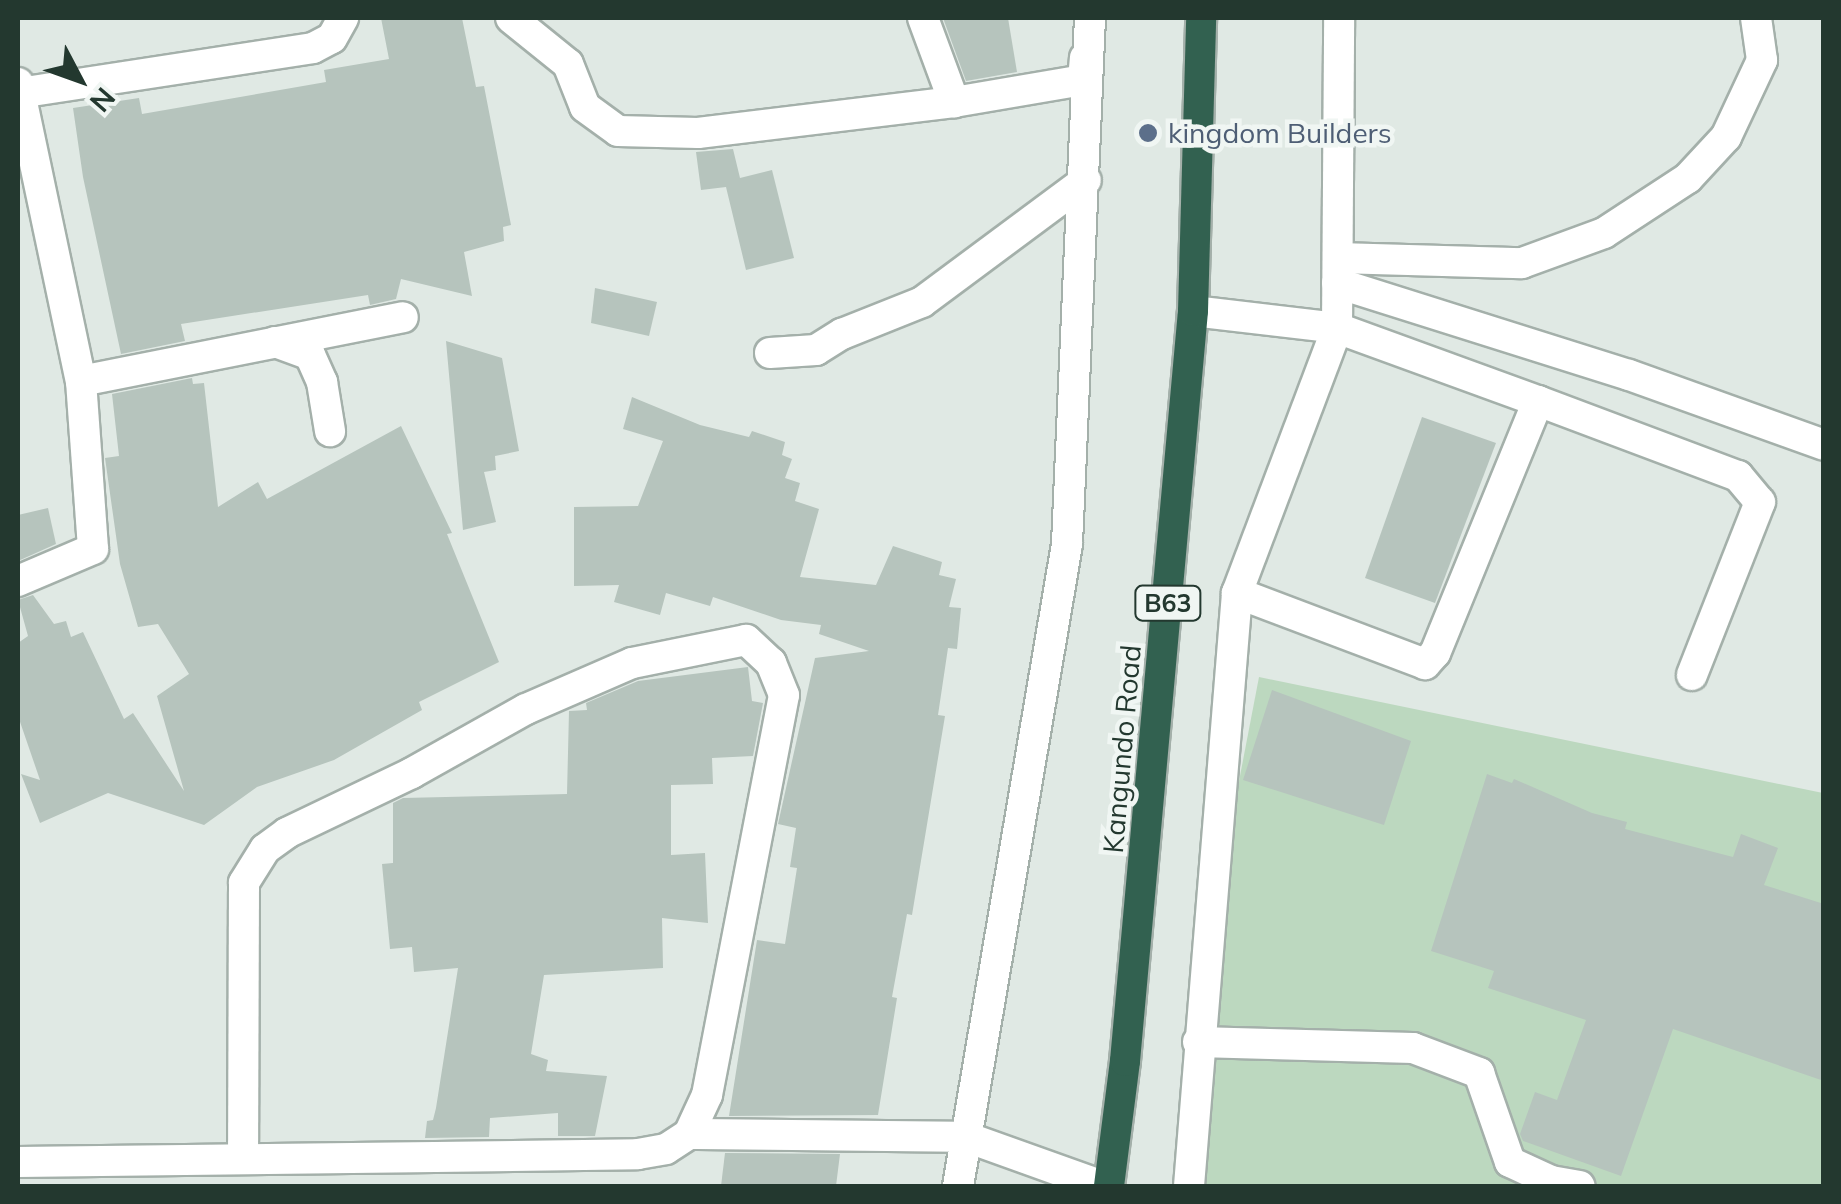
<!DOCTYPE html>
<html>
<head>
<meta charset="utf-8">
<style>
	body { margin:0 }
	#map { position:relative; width:1841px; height:1204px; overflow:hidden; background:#e0e9e4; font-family:Mulish,sans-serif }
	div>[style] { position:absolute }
	.green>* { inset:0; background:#bcd8bf }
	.building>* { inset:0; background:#b6c4bd }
	.roads { filter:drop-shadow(2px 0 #a4b0aa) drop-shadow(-2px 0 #a4b0aa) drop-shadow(0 2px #a4b0aa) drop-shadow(0 -2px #a4b0aa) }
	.minor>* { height:30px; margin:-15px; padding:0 15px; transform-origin:15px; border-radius:15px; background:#fff }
	.highway>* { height:30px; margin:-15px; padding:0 15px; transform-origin:15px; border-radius:15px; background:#326150 }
	.dots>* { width:28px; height:28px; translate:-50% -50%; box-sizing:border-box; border:5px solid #f0f6f3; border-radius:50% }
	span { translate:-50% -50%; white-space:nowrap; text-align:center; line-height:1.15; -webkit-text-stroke:9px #f0f6f3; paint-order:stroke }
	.shield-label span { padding:2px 8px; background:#f0f6f3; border:2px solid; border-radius:8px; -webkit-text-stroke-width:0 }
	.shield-label { font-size:25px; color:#23382f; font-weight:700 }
	.service-label { font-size:28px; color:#4e5e75 }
	.left { translate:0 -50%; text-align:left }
	.street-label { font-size:28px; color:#23382f }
	.frame { position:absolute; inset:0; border:20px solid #23382f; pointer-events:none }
	.north { position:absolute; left:30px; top:30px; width:100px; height:100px; -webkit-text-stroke:8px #f0f6f3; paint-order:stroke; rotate:131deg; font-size:28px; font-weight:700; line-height:40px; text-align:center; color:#23382f }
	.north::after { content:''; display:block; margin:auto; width:35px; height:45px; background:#23382f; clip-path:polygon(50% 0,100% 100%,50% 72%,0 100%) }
</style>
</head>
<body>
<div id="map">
	<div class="green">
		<div style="clip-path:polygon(1259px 677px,1823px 793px,1823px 1186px,1187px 1186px,1181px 1083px)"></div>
	</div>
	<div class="building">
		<div style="clip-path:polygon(381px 18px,462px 18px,476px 87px,484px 86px,511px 225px,503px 227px,504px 241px,464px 252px,472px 296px,401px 279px,396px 299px,370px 305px,368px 295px,181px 324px,185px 341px,121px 354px,83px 177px,73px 108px,139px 98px,142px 114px,326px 82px,324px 70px,389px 59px)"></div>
		<div style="clip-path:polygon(943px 18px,1008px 18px,1017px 72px,966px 81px)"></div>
		<div style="clip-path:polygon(733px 149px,740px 178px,772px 170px,794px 258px,746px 270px,726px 187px,701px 190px,696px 152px)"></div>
		<div style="clip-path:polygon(595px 288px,657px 302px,649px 336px,591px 323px)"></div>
		<div style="clip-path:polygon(446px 341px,502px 358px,519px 451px,495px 456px,496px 470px,484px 472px,496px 522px,463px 530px)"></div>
		<div style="clip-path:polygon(192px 378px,193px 384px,204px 383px,218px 507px,258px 482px,267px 499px,401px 426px,452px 533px,447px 534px,499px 662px,419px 702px,422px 710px,334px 760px,257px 787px,204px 825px,108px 793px,40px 823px,21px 774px,40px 780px,18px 716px,18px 643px,28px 636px,18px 600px,33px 595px,54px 624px,66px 621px,71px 637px,83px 632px,124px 719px,133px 713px,184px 791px,157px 696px,189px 674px,158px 624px,138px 627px,120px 564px,105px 458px,119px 456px,112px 394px)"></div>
		<div style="clip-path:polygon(632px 397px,700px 425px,749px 437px,752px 431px,785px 442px,782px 455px,792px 459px,785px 478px,800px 483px,795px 501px,819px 509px,800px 577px,876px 585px,893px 546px,942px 562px,939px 575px,956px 579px,949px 607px,961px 608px,957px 649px,948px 648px,938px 715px,945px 716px,912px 915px,907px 914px,892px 997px,897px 998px,878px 1115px,729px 1116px,757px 940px,785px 944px,797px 868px,790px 867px,796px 828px,778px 824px,815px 658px,869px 651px,819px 634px,821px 625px,781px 620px,713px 597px,710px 606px,666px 593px,660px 615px,614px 602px,619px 585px,574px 586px,574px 507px,638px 506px,663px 441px,623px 429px)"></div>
		<div style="clip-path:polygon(1422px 417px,1496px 443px,1435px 603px,1365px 578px)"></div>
		<div style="clip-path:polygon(48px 508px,56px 544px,18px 561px,18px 515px)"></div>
		<div style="clip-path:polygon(748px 667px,752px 701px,763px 703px,753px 756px,712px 758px,713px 784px,671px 785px,671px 855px,705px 853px,708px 923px,662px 918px,663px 968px,544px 975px,531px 1054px,548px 1060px,546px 1071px,607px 1076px,595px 1136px,558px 1136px,558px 1113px,490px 1118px,489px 1137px,425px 1138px,427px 1121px,433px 1120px,436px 1108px,458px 968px,414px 972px,412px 947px,390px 949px,382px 864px,393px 863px,393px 803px,403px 798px,567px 794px,569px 711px,587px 710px,586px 703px,638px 681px)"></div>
		<div style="clip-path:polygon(1272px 690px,1411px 741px,1384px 825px,1243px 780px)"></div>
		<div style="clip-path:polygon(1487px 774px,1512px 783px,1514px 779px,1592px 813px,1627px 822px,1625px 829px,1733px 857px,1741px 834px,1778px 848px,1764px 885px,1824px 904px,1824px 1081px,1673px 1029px,1621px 1176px,1523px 1141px,1520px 1134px,1535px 1092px,1557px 1100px,1586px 1020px,1488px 988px,1494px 971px,1431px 951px)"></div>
		<div style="clip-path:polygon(725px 1153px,840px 1154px,836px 1186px,721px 1186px)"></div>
	</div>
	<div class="roads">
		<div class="minor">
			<div style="left:511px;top:18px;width:73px;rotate:38.9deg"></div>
			<div style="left:568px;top:64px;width:46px;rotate:68.4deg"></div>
			<div style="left:585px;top:107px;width:41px;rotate:36deg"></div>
			<div style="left:618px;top:131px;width:80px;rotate:1.4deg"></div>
			<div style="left:698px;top:133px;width:258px;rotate:-6.9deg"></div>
			<div style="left:954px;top:102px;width:131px;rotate:-9.7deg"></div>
			<div style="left:1083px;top:80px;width:22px;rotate:-85deg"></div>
			<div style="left:923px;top:18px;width:90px;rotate:69.7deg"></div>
			<div style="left:18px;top:83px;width:305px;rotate:78.1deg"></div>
			<div style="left:81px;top:381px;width:168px;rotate:85.9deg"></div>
			<div style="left:93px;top:549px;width:82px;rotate:156.9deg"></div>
			<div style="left:19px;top:93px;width:297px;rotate:-8.7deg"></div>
			<div style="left:313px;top:48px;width:21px;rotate:-28deg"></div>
			<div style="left:332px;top:38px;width:23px;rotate:-61deg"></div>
			<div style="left:1338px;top:258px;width:184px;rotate:1.6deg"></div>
			<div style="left:1522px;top:263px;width:87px;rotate:-20.1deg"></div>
			<div style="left:1604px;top:233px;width:100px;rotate:-33.2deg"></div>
			<div style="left:1688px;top:178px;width:56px;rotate:-47.2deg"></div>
			<div style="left:1726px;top:137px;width:85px;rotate:-64.9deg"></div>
			<div style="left:1762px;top:60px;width:42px;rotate:-98.1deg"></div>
			<div style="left:1337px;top:283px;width:306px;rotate:17.5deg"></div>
			<div style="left:1629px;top:375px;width:207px;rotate:19.7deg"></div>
			<div style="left:1193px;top:311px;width:145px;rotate:6.7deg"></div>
			<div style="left:1337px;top:328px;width:214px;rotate:20deg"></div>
			<div style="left:1538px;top:401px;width:272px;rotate:112.2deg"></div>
			<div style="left:1435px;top:653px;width:15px;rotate:132deg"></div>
			<div style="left:1425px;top:664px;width:201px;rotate:-159.3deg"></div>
			<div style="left:275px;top:342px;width:37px;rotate:20deg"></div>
			<div style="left:310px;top:355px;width:30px;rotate:66deg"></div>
			<div style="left:322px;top:382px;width:50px;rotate:80.7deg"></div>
			<div style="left:770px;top:353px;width:46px;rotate:-3.7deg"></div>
			<div style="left:816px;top:350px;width:31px;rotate:-32deg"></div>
			<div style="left:842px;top:334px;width:86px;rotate:-21.8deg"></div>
			<div style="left:922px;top:302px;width:204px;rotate:-36.6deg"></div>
			<div style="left:81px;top:381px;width:328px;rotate:-11.2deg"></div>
			<div style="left:1538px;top:401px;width:214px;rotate:20.6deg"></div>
			<div style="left:1738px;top:476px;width:34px;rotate:50deg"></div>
			<div style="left:1760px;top:502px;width:186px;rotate:111.5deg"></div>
			<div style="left:1198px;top:1042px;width:215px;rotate:1.6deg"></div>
			<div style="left:1413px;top:1048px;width:71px;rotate:20.7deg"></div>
			<div style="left:1479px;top:1073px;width:94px;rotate:70.8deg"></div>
			<div style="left:1510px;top:1162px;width:45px;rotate:24.9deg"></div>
			<div style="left:1551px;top:1181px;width:29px;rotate:10deg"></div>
			<div style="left:689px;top:1134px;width:277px;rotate:0.6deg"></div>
			<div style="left:966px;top:1137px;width:145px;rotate:19.7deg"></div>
			<div style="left:18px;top:1162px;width:417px;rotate:-0.7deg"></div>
			<div style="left:435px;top:1157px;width:203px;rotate:-0.8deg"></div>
			<div style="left:638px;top:1154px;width:28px;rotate:-10deg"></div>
			<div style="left:666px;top:1149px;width:27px;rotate:-33deg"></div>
			<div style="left:689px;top:1134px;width:43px;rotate:-65.2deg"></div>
			<div style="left:707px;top:1095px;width:407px;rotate:-79.1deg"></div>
			<div style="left:784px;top:695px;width:35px;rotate:-112deg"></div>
			<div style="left:771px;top:663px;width:34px;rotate:-137deg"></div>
			<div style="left:746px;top:640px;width:116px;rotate:168.6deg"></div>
			<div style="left:632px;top:663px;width:116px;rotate:156.5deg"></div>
			<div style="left:526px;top:709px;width:131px;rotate:150.7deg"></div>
			<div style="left:412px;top:773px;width:139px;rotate:154.4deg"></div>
			<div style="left:287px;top:833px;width:27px;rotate:144deg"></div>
			<div style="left:265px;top:849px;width:40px;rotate:122deg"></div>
			<div style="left:244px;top:883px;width:276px;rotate:90.2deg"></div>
			<div style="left:958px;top:1186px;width:651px;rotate:-80.36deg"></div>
			<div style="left:1067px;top:544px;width:527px;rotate:-87.5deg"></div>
			<div style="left:1189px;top:1186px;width:595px;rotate:-85.37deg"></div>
			<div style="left:1237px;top:593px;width:283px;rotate:-69.3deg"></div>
			<div style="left:1337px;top:328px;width:310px;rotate:-89.6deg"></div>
		</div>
		<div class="highway">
			<div style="left:1109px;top:1186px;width:126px;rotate:-82.7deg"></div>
			<div style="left:1125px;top:1061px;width:753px;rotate:-84.82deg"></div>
			<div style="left:1193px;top:311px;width:293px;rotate:-88.4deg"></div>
		</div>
	</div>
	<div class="dots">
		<div style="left:1148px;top:133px;background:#5c6f8a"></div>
	</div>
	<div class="shield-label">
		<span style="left:1168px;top:603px">B63</span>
	</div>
	<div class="service-label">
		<span class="left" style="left:1168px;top:133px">kingdom Builders</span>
	</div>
	<div class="street-label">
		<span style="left:1122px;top:749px;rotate:-85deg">Kangundo Road</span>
	</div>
	<div class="frame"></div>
	<div class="north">N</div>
</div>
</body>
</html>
